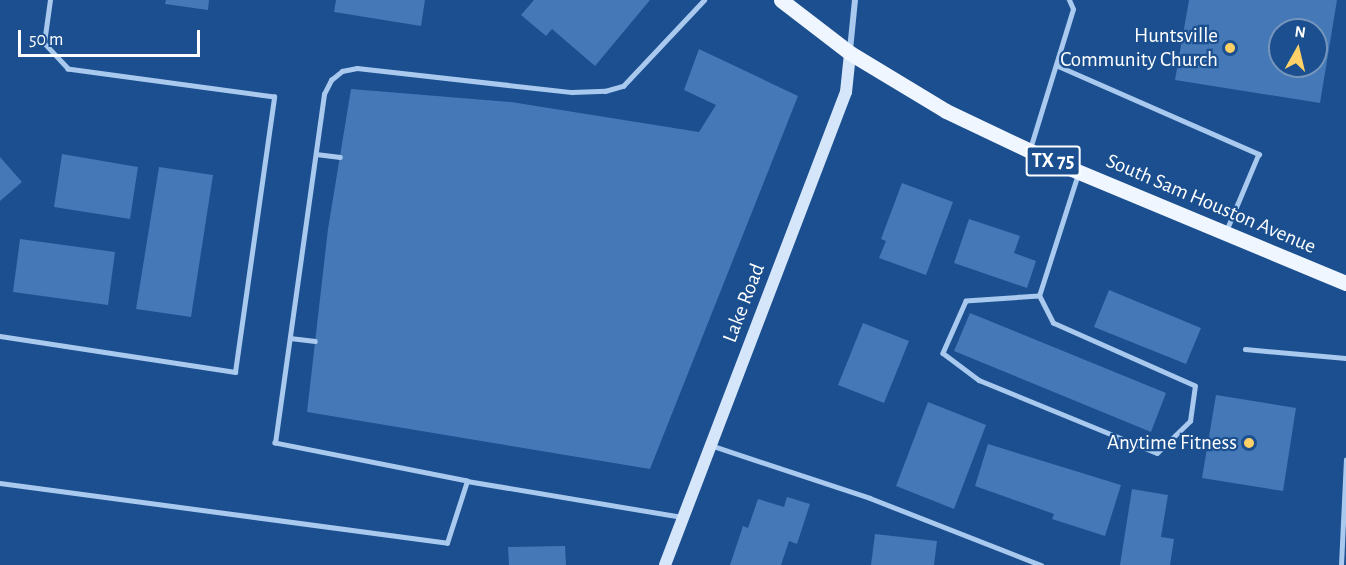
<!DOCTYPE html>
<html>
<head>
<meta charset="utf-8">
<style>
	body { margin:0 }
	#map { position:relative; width:1346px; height:565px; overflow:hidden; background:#1b4f8f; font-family:"Alegreya Sans",sans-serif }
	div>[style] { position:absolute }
	.building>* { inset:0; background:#4478b7 }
	.lane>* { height:4.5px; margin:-2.25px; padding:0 2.25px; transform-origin:2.25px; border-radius:2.25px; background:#a9c9ee }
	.street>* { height:6px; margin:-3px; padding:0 3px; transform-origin:3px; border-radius:3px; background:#a9c9ee }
	.secondary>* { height:12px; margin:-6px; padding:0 6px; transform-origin:6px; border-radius:6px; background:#d6e6fa }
	.primary>* { height:15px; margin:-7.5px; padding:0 7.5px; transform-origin:7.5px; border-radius:7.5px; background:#f0f6ff }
	.dots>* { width:16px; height:16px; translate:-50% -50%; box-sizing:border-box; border:3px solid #1b4f8f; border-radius:50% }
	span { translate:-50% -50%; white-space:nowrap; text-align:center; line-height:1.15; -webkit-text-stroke:4.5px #1b4f8f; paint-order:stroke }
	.shield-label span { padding:2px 4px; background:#1b4f8f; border:2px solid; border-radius:4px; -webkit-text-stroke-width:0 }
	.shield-label { font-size:20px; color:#fff; font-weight:700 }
	.poi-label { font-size:21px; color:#fff }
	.right { translate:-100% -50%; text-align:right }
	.street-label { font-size:21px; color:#fff }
	.north { position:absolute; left:1268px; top:18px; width:60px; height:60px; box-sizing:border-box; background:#1b4f8f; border:2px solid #7695bc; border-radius:50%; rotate:8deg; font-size:16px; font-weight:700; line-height:24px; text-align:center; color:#fff }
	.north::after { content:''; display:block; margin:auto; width:21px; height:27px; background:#ffd166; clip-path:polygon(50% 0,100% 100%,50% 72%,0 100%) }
	.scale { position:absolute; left:18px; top:30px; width:182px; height:27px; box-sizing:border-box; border:3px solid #fff; border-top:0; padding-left:8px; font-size:18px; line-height:21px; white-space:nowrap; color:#fff; -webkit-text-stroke:4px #1b4f8f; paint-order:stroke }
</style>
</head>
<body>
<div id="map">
	<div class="building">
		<div style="clip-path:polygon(166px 0,209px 0,208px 10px,165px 4px)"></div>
		<div style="clip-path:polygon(336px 0,425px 0,421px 26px,334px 12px)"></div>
		<div style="clip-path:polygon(534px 0,650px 0,595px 66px,552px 29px,546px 36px,521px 15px)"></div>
		<div style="clip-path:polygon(evenodd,1189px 0,1337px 0,1320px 103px,1175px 80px,1189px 0,1280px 30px,1316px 30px,1316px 66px,1280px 66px,1280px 30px)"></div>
		<div style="clip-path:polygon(699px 49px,798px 96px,650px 469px,307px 412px,328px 229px,351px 89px,511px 102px,699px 132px,716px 105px,684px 90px)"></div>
		<div style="clip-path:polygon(62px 154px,138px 167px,130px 219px,54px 207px)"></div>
		<div style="clip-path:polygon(0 157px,22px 182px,0 201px)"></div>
		<div style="clip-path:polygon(159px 167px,213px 175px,191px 317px,136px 309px)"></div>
		<div style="clip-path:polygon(902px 183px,953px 202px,926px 275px,879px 258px,886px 241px,881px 239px)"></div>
		<div style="clip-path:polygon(969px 219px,1020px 236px,1014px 253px,1036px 261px,1027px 288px,954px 263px)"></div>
		<div style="clip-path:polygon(20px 239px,115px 252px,108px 305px,13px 292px)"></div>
		<div style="clip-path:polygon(1109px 290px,1201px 328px,1186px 364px,1094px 327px)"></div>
		<div style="clip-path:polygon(970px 313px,1166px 393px,1151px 432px,954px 351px)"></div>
		<div style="clip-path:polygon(863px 323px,909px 341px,884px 403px,838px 385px)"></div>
		<div style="clip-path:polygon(1216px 395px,1296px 408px,1283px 491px,1202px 478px)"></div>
		<div style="clip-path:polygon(928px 402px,986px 425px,954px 509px,896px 486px)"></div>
		<div style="clip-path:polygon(988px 444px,1121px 485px,1105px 536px,1052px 519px,1054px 514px,975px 486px)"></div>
		<div style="clip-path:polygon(1132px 489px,1168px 495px,1161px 537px,1174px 539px,1170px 565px,1120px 565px)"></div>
		<div style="clip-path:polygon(787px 497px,810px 504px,797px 544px,789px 541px,781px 565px,730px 565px,743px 526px,748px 528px,758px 499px,784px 507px)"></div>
		<div style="clip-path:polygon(875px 534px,937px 541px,934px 565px,871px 565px)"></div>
		<div style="clip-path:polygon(565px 546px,566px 565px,509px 565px,508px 547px)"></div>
	</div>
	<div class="lane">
		<div style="left:1056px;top:65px;width:222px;rotate:23.7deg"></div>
		<div style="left:1259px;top:154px;width:82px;rotate:112.8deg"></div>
		<div style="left:1030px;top:149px;width:146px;rotate:-72.9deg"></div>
		<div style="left:1073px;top:9px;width:10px;rotate:-114deg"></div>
		<div style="left:316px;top:154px;width:24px;rotate:7deg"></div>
		<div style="left:1039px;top:296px;width:73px;rotate:176.1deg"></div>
		<div style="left:966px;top:301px;width:57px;rotate:113.9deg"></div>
		<div style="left:943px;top:353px;width:45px;rotate:36.9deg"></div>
		<div style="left:979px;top:380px;width:192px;rotate:22.3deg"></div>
		<div style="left:1157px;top:453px;width:46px;rotate:-44.1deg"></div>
		<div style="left:1190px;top:421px;width:35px;rotate:-82deg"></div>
		<div style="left:1195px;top:386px;width:155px;rotate:-156.1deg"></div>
		<div style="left:1053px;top:323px;width:30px;rotate:-117deg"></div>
		<div style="left:1039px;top:296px;width:128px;rotate:-72.3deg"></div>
		<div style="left:0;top:336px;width:238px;rotate:8.7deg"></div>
		<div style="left:235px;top:372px;width:278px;rotate:-81.9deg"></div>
		<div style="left:274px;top:97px;width:208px;rotate:-172.3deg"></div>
		<div style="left:68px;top:69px;width:35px;rotate:-133deg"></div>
		<div style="left:44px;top:43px;width:43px;rotate:-82.1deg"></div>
		<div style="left:290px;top:338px;width:25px;rotate:7deg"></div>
		<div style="left:1245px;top:349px;width:101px;rotate:5.1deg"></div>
		<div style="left:713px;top:446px;width:165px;rotate:18.3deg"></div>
		<div style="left:870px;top:498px;width:184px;rotate:21.4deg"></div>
		<div style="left:467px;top:481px;width:196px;rotate:-168.8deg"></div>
		<div style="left:275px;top:443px;width:352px;rotate:-82deg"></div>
		<div style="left:324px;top:94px;width:16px;rotate:-63deg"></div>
		<div style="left:331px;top:80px;width:14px;rotate:-39deg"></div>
		<div style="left:342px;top:71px;width:15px;rotate:-11deg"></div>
		<div style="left:357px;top:68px;width:216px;rotate:6.4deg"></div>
		<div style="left:572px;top:92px;width:33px;rotate:-2deg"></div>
		<div style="left:605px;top:91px;width:19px;rotate:-16deg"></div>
		<div style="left:623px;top:86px;width:118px;rotate:-46.7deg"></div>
		<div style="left:0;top:483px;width:451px;rotate:7.6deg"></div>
		<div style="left:447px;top:543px;width:65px;rotate:-72.1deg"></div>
		<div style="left:467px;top:481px;width:218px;rotate:9.5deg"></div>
		<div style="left:1341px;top:565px;width:105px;rotate:-87.3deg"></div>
	</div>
	<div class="street">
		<div style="left:850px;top:50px;width:50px;rotate:-84.3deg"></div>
	</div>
	<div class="secondary">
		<div style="left:665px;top:565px;width:506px;rotate:-69.06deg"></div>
		<div style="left:846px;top:92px;width:39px;rotate:-84deg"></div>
	</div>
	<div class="primary">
		<div style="left:781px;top:0;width:87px;rotate:37.5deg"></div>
		<div style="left:850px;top:53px;width:112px;rotate:31.1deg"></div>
		<div style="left:946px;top:111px;width:107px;rotate:25.4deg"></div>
		<div style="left:1043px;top:157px;width:328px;rotate:22.6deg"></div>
	</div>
	<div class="dots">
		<div style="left:1230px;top:48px;background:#ffd166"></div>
		<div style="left:1249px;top:443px;background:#ffd166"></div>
	</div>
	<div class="shield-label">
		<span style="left:1053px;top:161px">TX 75</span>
	</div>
	<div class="poi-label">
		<span class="right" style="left:1218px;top:48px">Huntsville<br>Community Church</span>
		<span class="right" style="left:1237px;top:443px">Anytime Fitness</span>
	</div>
	<div class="street-label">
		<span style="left:1211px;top:204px;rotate:23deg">South Sam Houston Avenue</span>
		<span style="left:744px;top:303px;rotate:-69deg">Lake Road</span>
	</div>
	<div class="north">N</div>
	<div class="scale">50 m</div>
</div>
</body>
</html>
